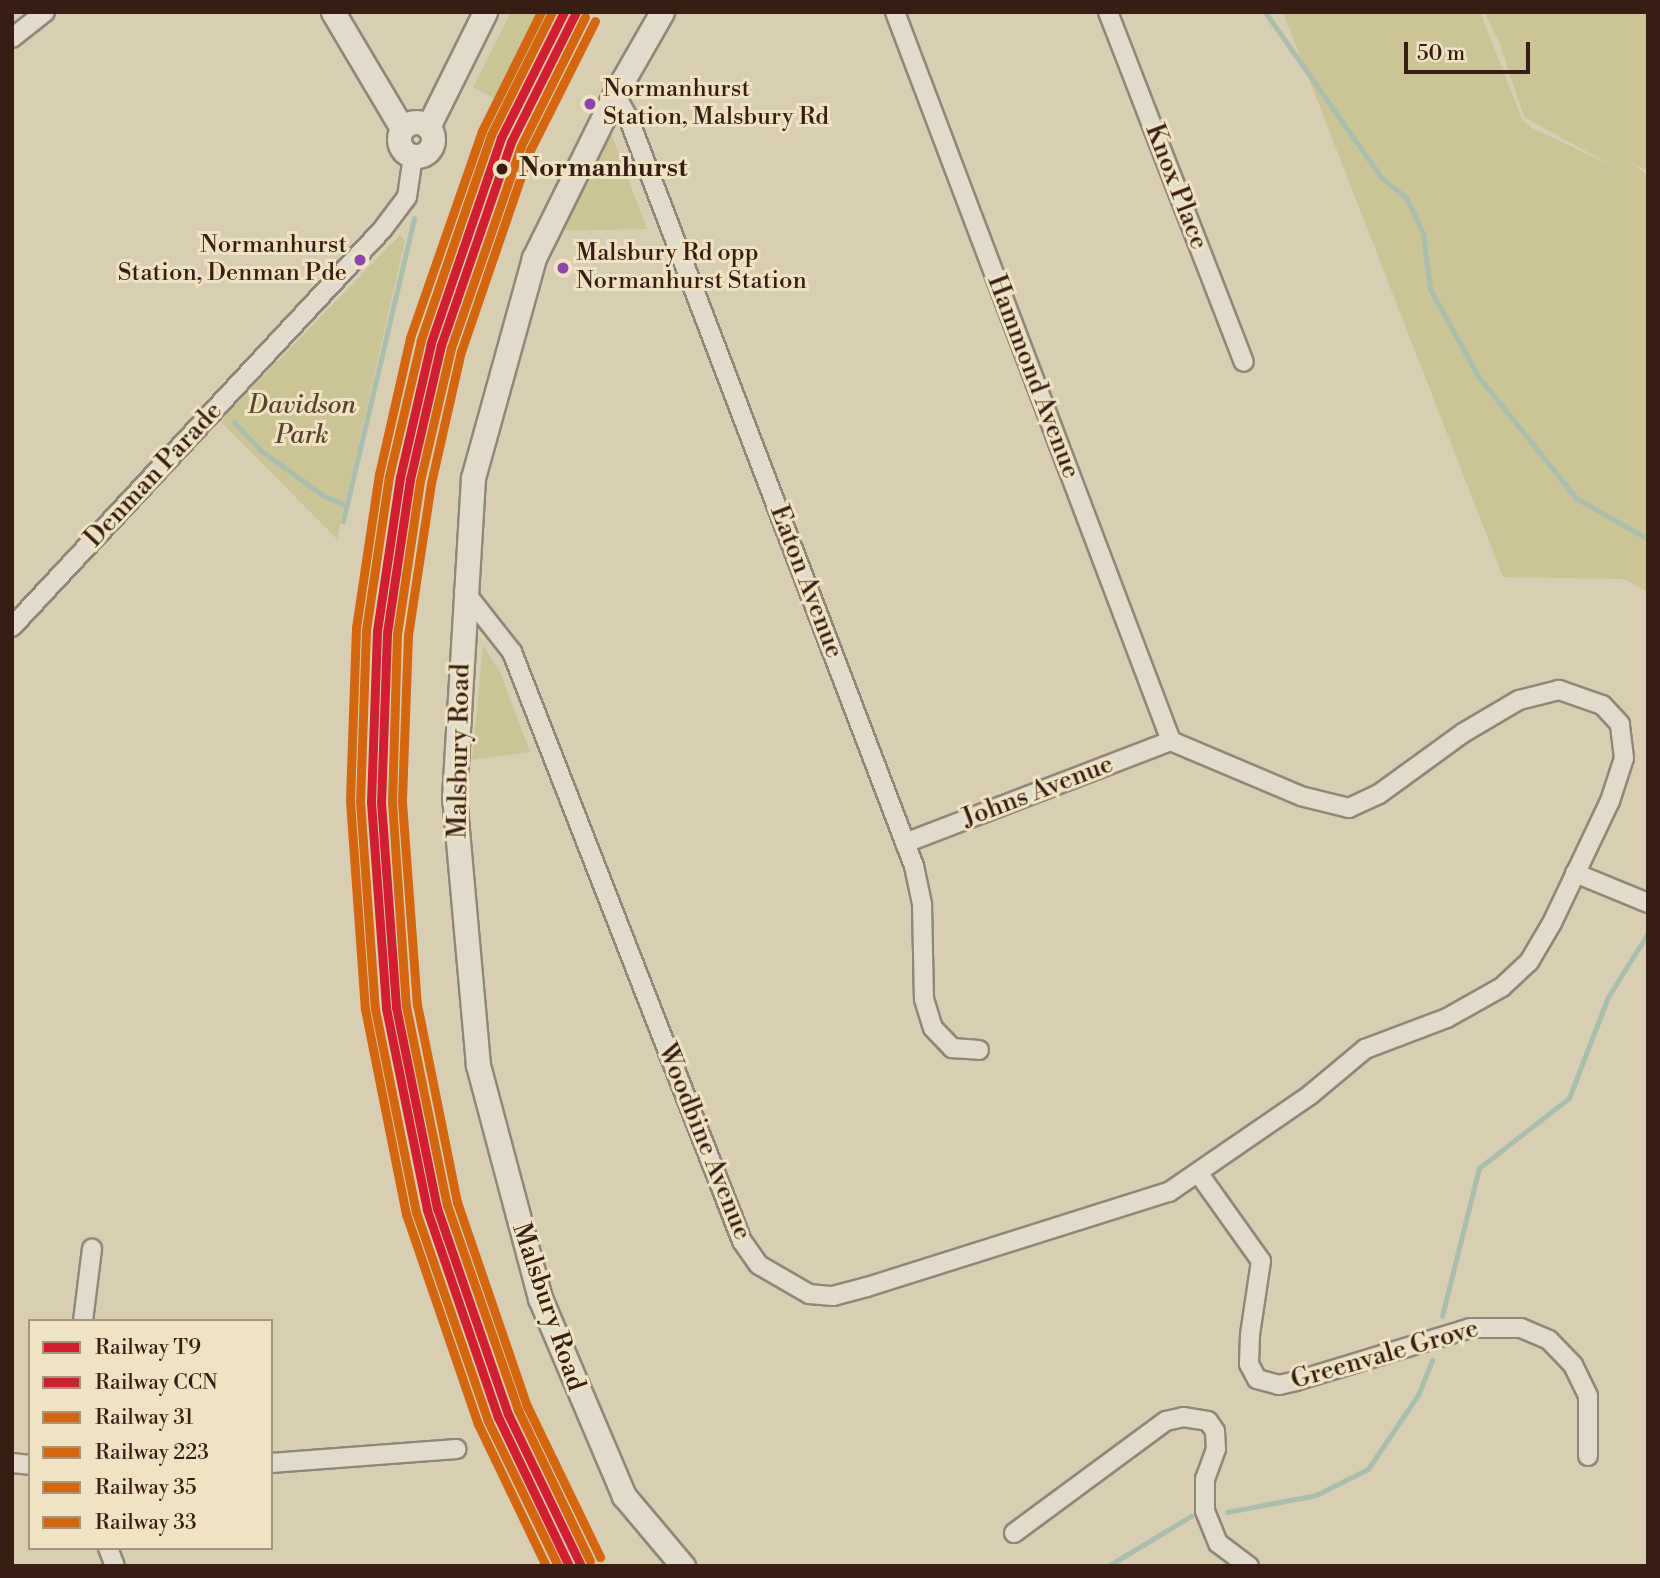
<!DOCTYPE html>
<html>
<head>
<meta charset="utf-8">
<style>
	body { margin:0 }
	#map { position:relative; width:1660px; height:1578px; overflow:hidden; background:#d8ceb3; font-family:"Libre Bodoni",serif }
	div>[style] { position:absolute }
	.green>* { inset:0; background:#cac497 }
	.stream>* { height:5px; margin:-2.5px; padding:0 2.5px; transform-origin:2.5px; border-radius:2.5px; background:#aabeae }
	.roads { filter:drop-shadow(2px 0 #908777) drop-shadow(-2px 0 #908777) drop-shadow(0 2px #908777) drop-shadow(0 -2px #908777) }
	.minor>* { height:18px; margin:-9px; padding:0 9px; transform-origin:9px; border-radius:9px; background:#e0dbcd }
	.tertiary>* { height:23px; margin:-11.5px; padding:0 11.5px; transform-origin:11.5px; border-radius:11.5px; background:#e0dbcd }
	.tertiary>.ring { margin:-11.5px; padding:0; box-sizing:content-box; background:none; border:23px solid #e0dbcd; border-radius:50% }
	.rail-1>* { height:9px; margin:-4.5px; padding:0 4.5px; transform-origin:4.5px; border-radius:4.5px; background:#d11f2f }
	.rail-2>* { height:9px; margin:-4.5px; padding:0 4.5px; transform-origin:4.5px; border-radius:4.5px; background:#d11f2f }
	.rail-3>* { height:9px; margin:-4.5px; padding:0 4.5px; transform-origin:4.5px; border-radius:4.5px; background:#d4660f }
	.rail-4>* { height:9px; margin:-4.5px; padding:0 4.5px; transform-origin:4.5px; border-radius:4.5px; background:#d4660f }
	.rail-5>* { height:9px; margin:-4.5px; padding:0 4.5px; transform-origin:4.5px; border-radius:4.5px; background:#d4660f }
	.rail-6>* { height:9px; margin:-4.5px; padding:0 4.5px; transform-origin:4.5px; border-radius:4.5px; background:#d4660f }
	.dots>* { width:19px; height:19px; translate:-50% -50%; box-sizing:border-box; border:4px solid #efe3c4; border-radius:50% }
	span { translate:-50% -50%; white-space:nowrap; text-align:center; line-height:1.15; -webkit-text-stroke:6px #efe3c4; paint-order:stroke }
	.bus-label { font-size:24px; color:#381d13 }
	.left { translate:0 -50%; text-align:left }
	.right { translate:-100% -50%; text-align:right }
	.stop-label { font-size:26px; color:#381d13; font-weight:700 }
	.street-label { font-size:26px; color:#381d13 }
	.park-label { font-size:26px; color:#5a442e; font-style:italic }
	.frame { position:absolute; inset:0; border:14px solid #381d13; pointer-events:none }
	.legend { position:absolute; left:28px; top:1319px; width:245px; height:231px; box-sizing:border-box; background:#efe3c4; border:2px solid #a6947d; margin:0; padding:9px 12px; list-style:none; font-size:21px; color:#381d13 }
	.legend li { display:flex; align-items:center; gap:14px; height:35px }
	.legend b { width:35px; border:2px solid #a6947d }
	.scale { position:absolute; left:1404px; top:42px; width:126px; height:32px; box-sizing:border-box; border:4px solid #381d13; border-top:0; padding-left:9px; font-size:21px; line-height:24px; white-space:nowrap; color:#381d13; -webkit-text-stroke:5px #efe3c4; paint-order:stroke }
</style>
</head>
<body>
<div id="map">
	<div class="green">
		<div style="clip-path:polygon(511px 12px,530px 12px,546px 20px,504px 103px,473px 87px)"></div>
		<div style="clip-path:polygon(1283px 12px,1480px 12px,1522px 119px,1532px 128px,1611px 165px,1524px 117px,1500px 44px,1484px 12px,1648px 12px,1648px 171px,1630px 162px,1648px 175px,1648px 592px,1624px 579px,1503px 577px)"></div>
		<div style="clip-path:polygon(609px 127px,647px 229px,557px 231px)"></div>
		<div style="clip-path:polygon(400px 235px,405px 241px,337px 539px,220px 421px)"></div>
		<div style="clip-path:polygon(483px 645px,500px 672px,530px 752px,472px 760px)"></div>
	</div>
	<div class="stream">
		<div style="left:1265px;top:12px;width:202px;rotate:54.9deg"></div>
		<div style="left:1381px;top:177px;width:34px;rotate:40deg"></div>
		<div style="left:1407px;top:199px;width:38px;rotate:65deg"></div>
		<div style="left:1423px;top:234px;width:55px;rotate:82.7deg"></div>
		<div style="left:1430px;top:289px;width:99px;rotate:61.1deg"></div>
		<div style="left:1478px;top:376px;width:156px;rotate:51.2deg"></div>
		<div style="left:1576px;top:498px;width:83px;rotate:29.7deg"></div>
		<div style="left:234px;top:422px;width:38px;rotate:47deg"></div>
		<div style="left:260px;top:450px;width:79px;rotate:35.7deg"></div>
		<div style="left:324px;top:496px;width:24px;rotate:22deg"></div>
		<div style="left:343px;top:521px;width:311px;rotate:-76.8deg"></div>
		<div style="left:1442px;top:1316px;width:153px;rotate:-76deg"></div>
		<div style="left:1479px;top:1168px;width:114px;rotate:-37.9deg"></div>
		<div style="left:1569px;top:1098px;width:108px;rotate:-68.9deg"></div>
		<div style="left:1608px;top:997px;width:75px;rotate:-58deg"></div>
		<div style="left:1227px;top:1512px;width:91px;rotate:-10.8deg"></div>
		<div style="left:1316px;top:1495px;width:58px;rotate:-26.6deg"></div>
		<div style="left:1368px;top:1469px;width:89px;rotate:-56deg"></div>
		<div style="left:1418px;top:1395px;width:38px;rotate:-68deg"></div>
		<div style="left:1108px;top:1566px;width:97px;rotate:-31.1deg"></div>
	</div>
	<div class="roads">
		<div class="minor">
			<div style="left:895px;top:12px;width:779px;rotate:69.26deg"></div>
			<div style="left:1108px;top:12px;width:375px;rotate:68.8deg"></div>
			<div style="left:12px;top:38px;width:42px;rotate:-38.2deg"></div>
			<div style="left:615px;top:94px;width:26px;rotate:61deg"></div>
			<div style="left:628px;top:117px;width:802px;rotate:69.1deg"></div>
			<div style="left:914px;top:866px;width:40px;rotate:78deg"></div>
			<div style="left:922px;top:905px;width:94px;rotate:88.8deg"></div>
			<div style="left:924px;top:999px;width:30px;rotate:73deg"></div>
			<div style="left:933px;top:1028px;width:28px;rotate:46deg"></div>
			<div style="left:952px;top:1048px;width:27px;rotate:4deg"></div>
			<div style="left:464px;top:591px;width:78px;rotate:51.8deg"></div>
			<div style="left:512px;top:652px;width:632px;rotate:68.67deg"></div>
			<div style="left:742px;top:1241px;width:29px;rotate:55deg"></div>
			<div style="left:759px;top:1265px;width:58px;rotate:30.1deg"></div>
			<div style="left:809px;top:1294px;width:24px;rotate:5deg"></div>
			<div style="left:833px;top:1296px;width:35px;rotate:-15deg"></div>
			<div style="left:867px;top:1287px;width:317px;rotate:-17.5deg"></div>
			<div style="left:1169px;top:1192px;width:171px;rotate:-34.5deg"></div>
			<div style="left:1310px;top:1095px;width:72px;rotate:-39.9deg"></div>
			<div style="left:1365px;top:1049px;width:88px;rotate:-20.7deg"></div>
			<div style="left:1447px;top:1018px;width:63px;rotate:-29.4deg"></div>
			<div style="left:1502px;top:987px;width:37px;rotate:-43deg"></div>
			<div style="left:1529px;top:962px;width:45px;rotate:-59.5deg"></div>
			<div style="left:1552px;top:923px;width:135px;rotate:-64.6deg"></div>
			<div style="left:1610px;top:801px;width:45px;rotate:-72deg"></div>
			<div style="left:1624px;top:758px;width:34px;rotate:-97deg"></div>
			<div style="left:1620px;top:724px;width:26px;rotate:-133deg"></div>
			<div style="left:1602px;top:705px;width:46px;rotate:-160.8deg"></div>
			<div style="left:1559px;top:690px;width:41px;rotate:166deg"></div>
			<div style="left:1519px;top:700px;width:65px;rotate:149.5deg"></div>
			<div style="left:1463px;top:733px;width:104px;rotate:144deg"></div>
			<div style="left:1379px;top:794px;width:33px;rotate:155deg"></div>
			<div style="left:1349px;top:808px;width:49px;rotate:-166deg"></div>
			<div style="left:1301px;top:796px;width:141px;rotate:-157.1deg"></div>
			<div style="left:12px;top:627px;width:543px;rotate:-47.02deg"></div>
			<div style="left:382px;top:230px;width:41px;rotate:-52.9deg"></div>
			<div style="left:407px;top:197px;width:41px;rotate:-81.7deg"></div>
			<div style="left:905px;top:843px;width:285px;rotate:-21deg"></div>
			<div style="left:1575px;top:873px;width:79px;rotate:22.3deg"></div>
			<div style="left:1199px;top:1174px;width:107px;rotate:54.5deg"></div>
			<div style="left:1261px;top:1261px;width:75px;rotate:98.5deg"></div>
			<div style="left:1250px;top:1335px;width:29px;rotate:92deg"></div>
			<div style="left:1249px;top:1364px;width:17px;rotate:62deg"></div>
			<div style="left:1257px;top:1379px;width:23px;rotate:15deg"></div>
			<div style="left:1279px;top:1385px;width:17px;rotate:-13deg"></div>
			<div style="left:1296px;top:1381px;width:182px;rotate:-16.9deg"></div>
			<div style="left:1470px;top:1328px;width:51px"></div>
			<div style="left:1521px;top:1328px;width:30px;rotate:23deg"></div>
			<div style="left:1549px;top:1340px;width:35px;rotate:46deg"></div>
			<div style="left:1573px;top:1365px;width:34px;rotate:64deg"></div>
			<div style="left:1588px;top:1396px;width:60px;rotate:90deg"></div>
			<div style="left:83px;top:1321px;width:73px;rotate:-82.9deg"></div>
			<div style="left:12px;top:1463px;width:18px;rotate:6deg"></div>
			<div style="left:271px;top:1463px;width:186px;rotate:-4.3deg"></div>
			<div style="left:1014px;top:1533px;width:189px;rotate:-36.4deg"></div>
			<div style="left:1166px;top:1421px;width:17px;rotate:-13deg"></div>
			<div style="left:1183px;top:1417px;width:25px;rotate:9deg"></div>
			<div style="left:1208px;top:1421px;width:12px;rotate:55deg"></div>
			<div style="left:1215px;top:1431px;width:18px;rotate:87deg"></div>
			<div style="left:1216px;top:1449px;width:32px;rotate:110deg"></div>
			<div style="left:1205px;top:1479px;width:32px;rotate:90deg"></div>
			<div style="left:1205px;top:1511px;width:35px;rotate:68deg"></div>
			<div style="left:1218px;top:1543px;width:39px;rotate:37deg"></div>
			<div style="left:108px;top:1548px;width:19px;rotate:69deg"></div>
		</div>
		<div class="tertiary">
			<div style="left:333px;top:12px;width:135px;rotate:59.3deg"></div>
			<div style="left:662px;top:12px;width:95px;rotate:119.8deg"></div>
			<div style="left:615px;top:94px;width:183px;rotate:116.3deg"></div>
			<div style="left:534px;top:258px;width:228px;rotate:105.5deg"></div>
			<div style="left:473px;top:478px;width:319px;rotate:93.4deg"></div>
			<div style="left:454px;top:796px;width:270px;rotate:84.9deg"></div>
			<div style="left:478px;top:1065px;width:241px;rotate:75.1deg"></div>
			<div style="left:540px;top:1298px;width:215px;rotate:67deg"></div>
			<div style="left:624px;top:1496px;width:92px;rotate:49.9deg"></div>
			<div class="ring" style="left:399px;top:122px;width:11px;height:11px"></div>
			<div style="left:428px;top:127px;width:128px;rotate:-63.6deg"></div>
		</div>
	</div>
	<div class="rail-1">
		<div style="left:576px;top:12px;width:145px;rotate:116.6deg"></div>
		<div style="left:511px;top:142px;width:215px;rotate:109deg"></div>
		<div style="left:441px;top:345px;width:138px;rotate:103deg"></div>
		<div style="left:410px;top:479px;width:156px;rotate:98.5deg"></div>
		<div style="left:387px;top:633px;width:169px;rotate:92deg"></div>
		<div style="left:381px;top:802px;width:206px;rotate:85.8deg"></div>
		<div style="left:396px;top:1007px;width:205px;rotate:78.5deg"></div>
		<div style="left:437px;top:1208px;width:218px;rotate:71deg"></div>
		<div style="left:508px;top:1414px;width:169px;rotate:64.3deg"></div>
	</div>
	<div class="rail-2">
		<div style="left:564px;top:12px;width:141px;rotate:116.6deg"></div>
		<div style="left:501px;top:138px;width:217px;rotate:108.9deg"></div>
		<div style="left:431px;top:343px;width:138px;rotate:103deg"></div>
		<div style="left:400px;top:477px;width:156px;rotate:98.5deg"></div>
		<div style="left:377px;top:631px;width:171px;rotate:92deg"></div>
		<div style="left:371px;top:802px;width:207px;rotate:85.8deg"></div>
		<div style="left:386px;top:1008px;width:206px;rotate:78.5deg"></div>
		<div style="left:427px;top:1210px;width:219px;rotate:71.1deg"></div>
		<div style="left:498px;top:1417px;width:165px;rotate:64.5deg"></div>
	</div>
	<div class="rail-3">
		<div style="left:585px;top:17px;width:144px;rotate:116.4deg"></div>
		<div style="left:521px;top:146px;width:214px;rotate:109.1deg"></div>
		<div style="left:451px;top:348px;width:137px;rotate:103.1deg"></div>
		<div style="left:420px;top:481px;width:155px;rotate:98.5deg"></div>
		<div style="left:397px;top:634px;width:168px;rotate:91.7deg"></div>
		<div style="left:392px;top:802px;width:204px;rotate:86.1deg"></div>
		<div style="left:406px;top:1006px;width:203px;rotate:78.4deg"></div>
		<div style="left:447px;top:1205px;width:217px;rotate:70.9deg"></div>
		<div style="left:518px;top:1410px;width:167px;rotate:64.5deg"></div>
	</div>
	<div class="rail-4">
		<div style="left:552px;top:12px;width:137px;rotate:116.4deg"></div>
		<div style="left:491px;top:135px;width:217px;rotate:108.9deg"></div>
		<div style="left:421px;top:340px;width:140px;rotate:103.2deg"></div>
		<div style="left:389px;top:476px;width:156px;rotate:98.5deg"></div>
		<div style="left:366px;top:630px;width:171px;rotate:92deg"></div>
		<div style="left:360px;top:801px;width:209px;rotate:85.9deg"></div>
		<div style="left:375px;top:1009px;width:207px;rotate:78.6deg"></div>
		<div style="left:416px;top:1212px;width:221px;rotate:71deg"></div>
		<div style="left:488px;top:1421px;width:161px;rotate:64.2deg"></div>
	</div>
	<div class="rail-5">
		<div style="left:595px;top:21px;width:144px;rotate:116.7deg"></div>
		<div style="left:530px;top:150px;width:213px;rotate:108.9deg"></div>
		<div style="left:461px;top:351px;width:135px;rotate:102.8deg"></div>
		<div style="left:431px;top:483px;width:154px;rotate:98.6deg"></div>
		<div style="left:408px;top:635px;width:167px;rotate:92.1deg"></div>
		<div style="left:402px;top:802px;width:203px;rotate:85.8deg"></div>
		<div style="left:417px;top:1004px;width:202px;rotate:78.6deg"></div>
		<div style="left:457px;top:1202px;width:216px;rotate:71.1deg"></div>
		<div style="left:527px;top:1406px;width:168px;rotate:64.2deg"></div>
	</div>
	<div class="rail-6">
		<div style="left:541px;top:12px;width:133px;rotate:116.4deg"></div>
		<div style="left:482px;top:131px;width:219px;rotate:109.2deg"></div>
		<div style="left:410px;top:338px;width:139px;rotate:102.8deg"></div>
		<div style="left:379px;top:474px;width:156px;rotate:98.5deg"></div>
		<div style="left:356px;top:628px;width:173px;rotate:92deg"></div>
		<div style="left:350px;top:801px;width:209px;rotate:85.9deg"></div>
		<div style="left:365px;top:1009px;width:209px;rotate:78.7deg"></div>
		<div style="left:406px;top:1214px;width:222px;rotate:71.1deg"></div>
		<div style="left:478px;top:1424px;width:157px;rotate:64.4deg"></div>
	</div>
	<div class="dots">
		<div style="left:590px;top:104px;background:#8e44ad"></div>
		<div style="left:502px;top:169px;background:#381d13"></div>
		<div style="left:360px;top:260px;background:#8e44ad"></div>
		<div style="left:563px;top:268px;background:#8e44ad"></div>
	</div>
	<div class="bus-label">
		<span class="left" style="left:603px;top:104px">Normanhurst<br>Station, Malsbury Rd</span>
		<span class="right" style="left:347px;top:260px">Normanhurst<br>Station, Denman Pde</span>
		<span class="left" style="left:576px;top:268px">Malsbury Rd opp<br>Normanhurst Station</span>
	</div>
	<div class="stop-label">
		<span class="left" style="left:519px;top:169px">Normanhurst</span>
	</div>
	<div class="street-label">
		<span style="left:1176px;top:187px;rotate:69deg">Knox Place</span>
		<span style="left:1033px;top:377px;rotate:69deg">Hammond Avenue</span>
		<span style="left:154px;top:475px;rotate:-47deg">Denman Parade</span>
		<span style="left:806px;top:582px;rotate:69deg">Eaton Avenue</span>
		<span style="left:460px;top:751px;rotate:-89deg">Malsbury Road</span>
		<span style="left:1038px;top:792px;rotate:-21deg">Johns Avenue</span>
		<span style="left:704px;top:1142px;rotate:68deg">Woodbine Avenue</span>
		<span style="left:548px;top:1307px;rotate:71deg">Malsbury Road</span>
		<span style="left:1385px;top:1355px;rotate:-16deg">Greenvale Grove</span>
	</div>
	<div class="park-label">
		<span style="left:302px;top:421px">Davidson<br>Park</span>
	</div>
	<div class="frame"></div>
	<ul class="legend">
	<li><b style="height:9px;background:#d11f2f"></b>Railway T9</li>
	<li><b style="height:9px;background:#d11f2f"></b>Railway CCN</li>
	<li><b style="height:9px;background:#d4660f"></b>Railway 31</li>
	<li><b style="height:9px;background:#d4660f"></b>Railway 223</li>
	<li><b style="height:9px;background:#d4660f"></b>Railway 35</li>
	<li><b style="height:9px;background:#d4660f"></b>Railway 33</li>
	</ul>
	<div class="scale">50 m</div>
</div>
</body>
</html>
